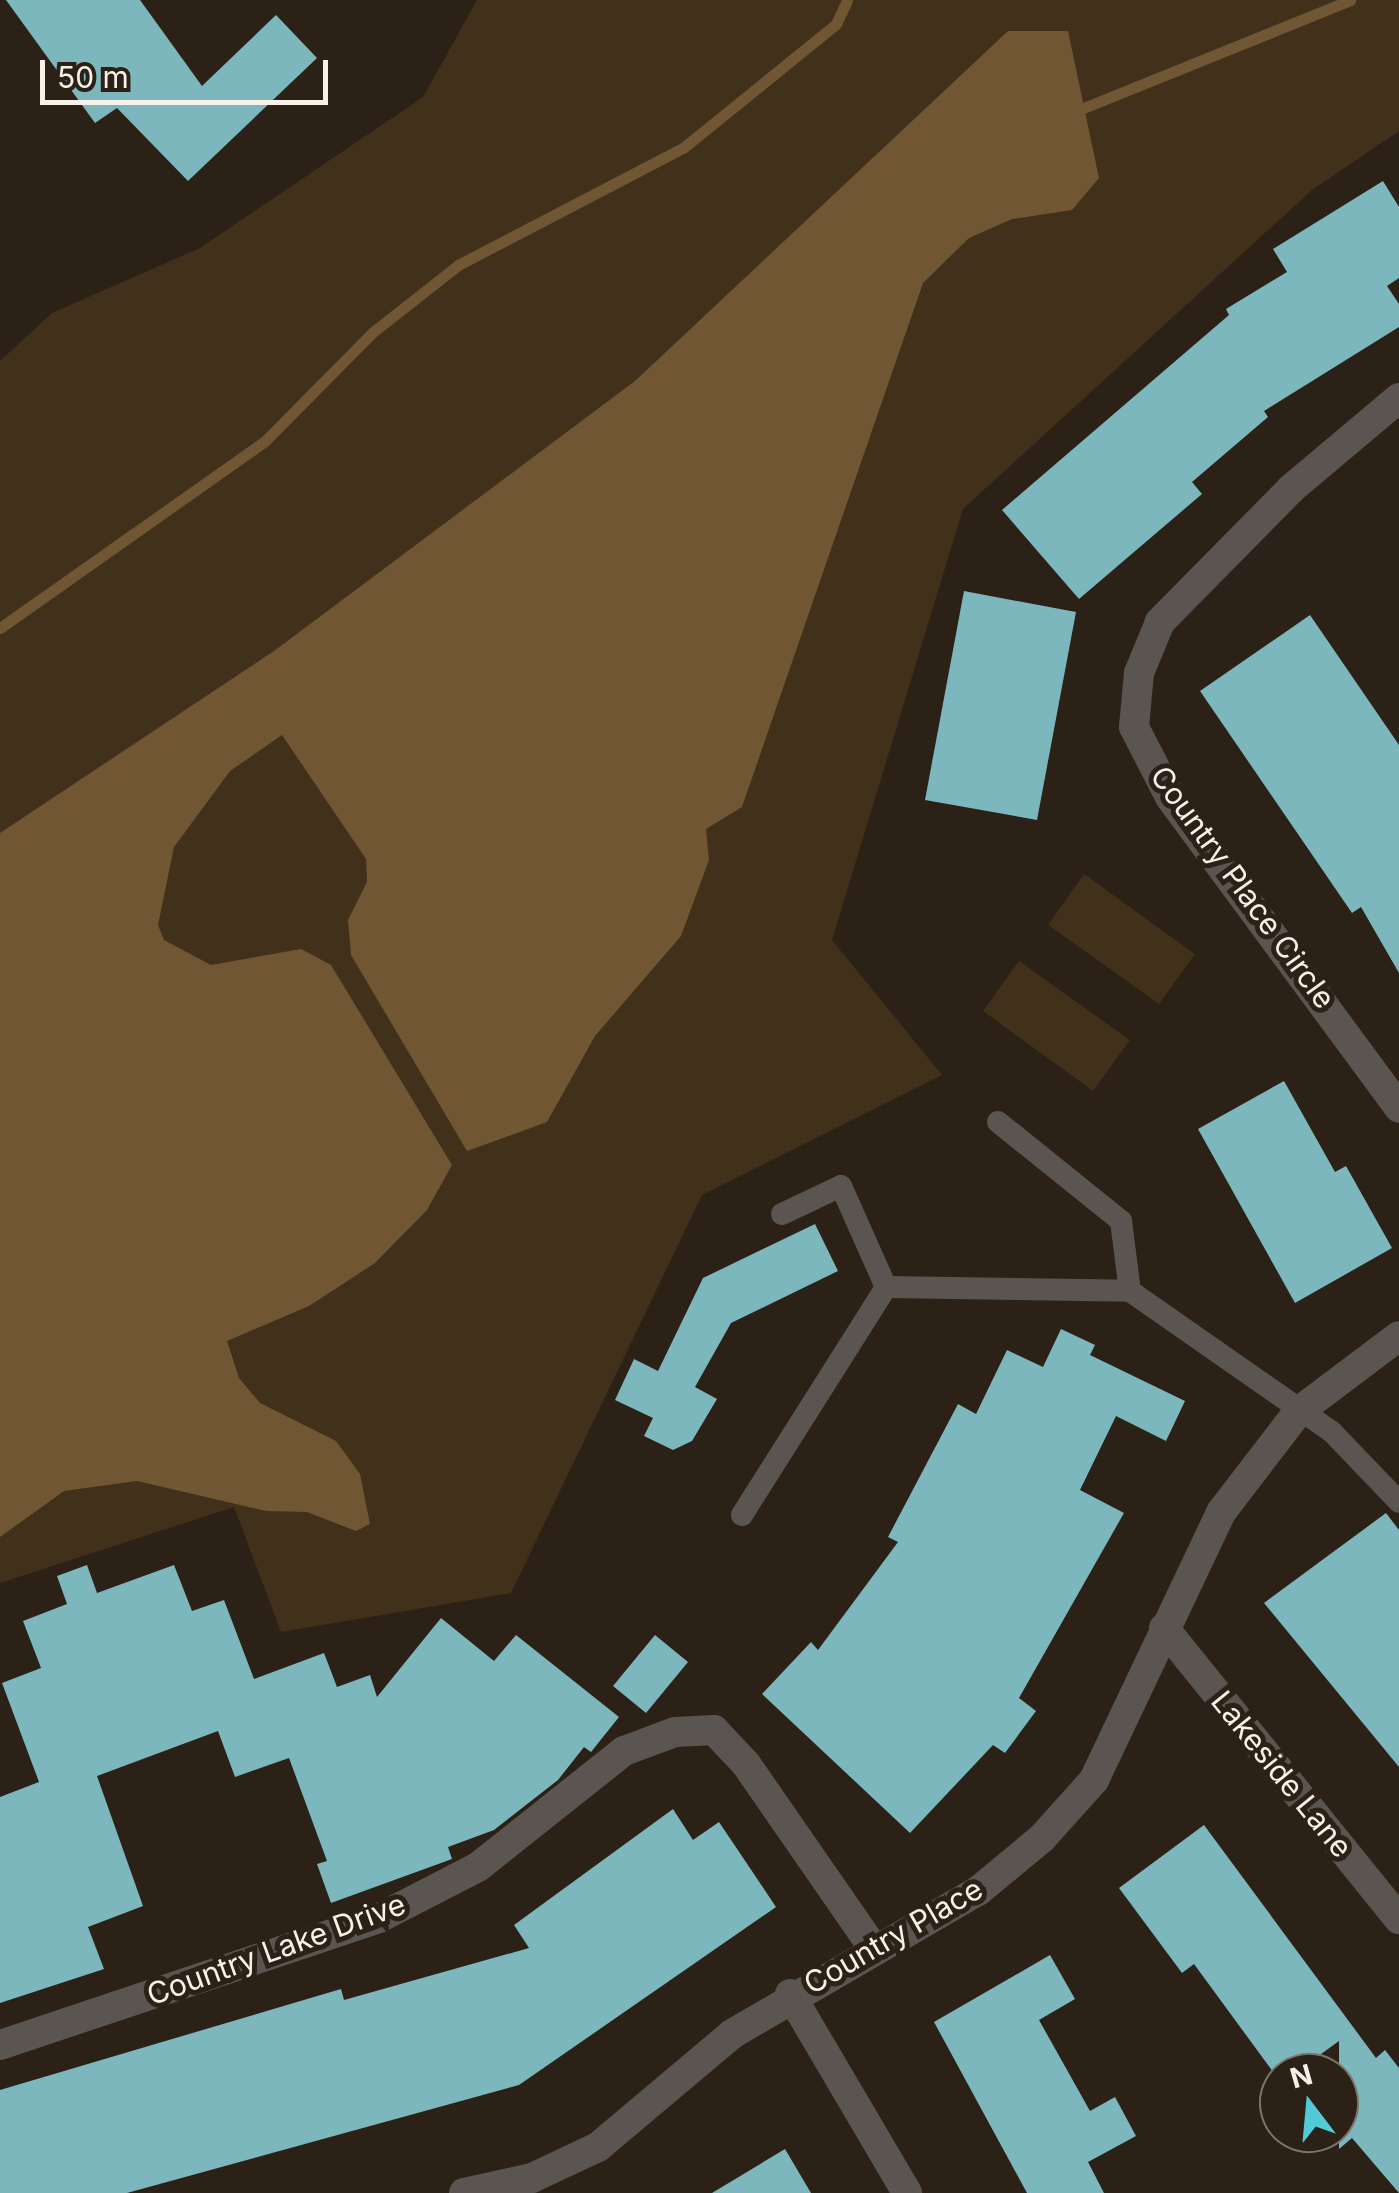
<!DOCTYPE html>
<html>
<head>
<meta charset="utf-8">
<style>
	body { margin:0 }
	#map { position:relative; width:1399px; height:2193px; overflow:hidden; background:#2b2116; font-family:Inter,sans-serif }
	div>[style] { position:absolute }
	.green>* { inset:0; background:#41301a }
	.water>* { inset:0; background:#715633 }
	.stream>* { height:11px; margin:-5.5px; padding:0 5.5px; transform-origin:5.5px; border-radius:5.5px; background:#715633 }
	.building>* { inset:0; background:#7cb7bd }
	.lane>* { height:22px; margin:-11px; padding:0 11px; transform-origin:11px; border-radius:11px; background:#5a5550 }
	.street>* { height:30px; margin:-15px; padding:0 15px; transform-origin:15px; border-radius:15px; background:#5a5550 }
	span { translate:-50% -50%; white-space:nowrap; text-align:center; line-height:1.15; -webkit-text-stroke:10px #2b2116; paint-order:stroke }
	.street-label { font-size:30px; color:#f7f1e9 }
	.north { position:absolute; left:1259px; top:2053px; width:100px; height:100px; box-sizing:border-box; background:#2b2116; border:2px solid #7d746a; border-radius:50%; rotate:344deg; font-size:28px; font-weight:700; line-height:40px; text-align:center; color:#f7f1e9 }
	.north::after { content:''; display:block; margin:auto; width:35px; height:45px; background:#52cbd7; clip-path:polygon(50% 0,100% 100%,50% 72%,0 100%) }
	.scale { position:absolute; left:40px; top:60px; width:288px; height:45px; box-sizing:border-box; border:5px solid #f7f1e9; border-top:0; padding-left:12px; font-size:30px; line-height:35px; white-space:nowrap; color:#f7f1e9; -webkit-text-stroke:8px #2b2116; paint-order:stroke }
</style>
</head>
<body>
<div id="map">
	<div class="green">
		<div style="clip-path:polygon(477px 0,1399px 0,1399px 131px,1312px 190px,963px 509px,832px 940px,942px 1075px,702px 1195px,511px 1593px,281px 1632px,234px 1507px,0 1583px,0 361px,52px 313px,200px 248px,423px 97px)"></div>
		<div style="clip-path:polygon(1084px 874px,1195px 954px,1159px 1004px,1048px 925px)"></div>
		<div style="clip-path:polygon(1019px 961px,1130px 1040px,1093px 1091px,983px 1011px)"></div>
	</div>
	<div class="water">
		<div style="clip-path:polygon(1008px 31px,1068px 31px,1099px 178px,1072px 210px,1012px 219px,969px 238px,923px 283px,742px 807px,706px 829px,709px 860px,681px 936px,595px 1036px,547px 1122px,467px 1151px,351px 955px,348px 920px,367px 882px,366px 859px,282px 735px,230px 771px,174px 847px,158px 925px,164px 940px,211px 965px,301px 949px,331px 965px,452px 1165px,427px 1210px,375px 1263px,309px 1306px,227px 1341px,239px 1378px,260px 1403px,336px 1441px,360px 1474px,370px 1524px,356px 1531px,307px 1512px,266px 1511px,137px 1481px,64px 1491px,0 1537px,0 833px,274px 651px,635px 381px)"></div>
	</div>
	<div class="stream">
		<div style="left:1071px;top:113px;width:301px;rotate:-22deg"></div>
		<div style="left:0;top:628px;width:324px;rotate:-35.2deg"></div>
		<div style="left:265px;top:441px;width:153px;rotate:-45.3deg"></div>
		<div style="left:373px;top:332px;width:108px;rotate:-38.2deg"></div>
		<div style="left:458px;top:265px;width:254px;rotate:-27.5deg"></div>
		<div style="left:683px;top:148px;width:197px;rotate:-39deg"></div>
		<div style="left:836px;top:24px;width:26px;rotate:-65deg"></div>
	</div>
	<div class="building">
		<div style="clip-path:polygon(6px 0,140px 0,202px 86px,276px 15px,317px 58px,188px 181px,117px 108px,95px 123px)"></div>
		<div style="clip-path:polygon(1383px 181px,1399px 207px,1399px 278px,1387px 286px,1399px 304px,1399px 327px,1264px 411px,1268px 417px,1192px 482px,1202px 494px,1079px 599px,1002px 510px,1229px 315px,1226px 309px,1287px 272px,1273px 249px)"></div>
		<div style="clip-path:polygon(964px 591px,1076px 612px,1037px 820px,925px 800px)"></div>
		<div style="clip-path:polygon(1310px 615px,1399px 745px,1399px 973px,1361px 907px,1352px 913px,1200px 691px)"></div>
		<div style="clip-path:polygon(1284px 1081px,1335px 1172px,1346px 1166px,1392px 1248px,1295px 1303px,1198px 1129px)"></div>
		<div style="clip-path:polygon(815px 1224px,838px 1271px,731px 1323px,695px 1387px,717px 1399px,692px 1441px,673px 1450px,644px 1436px,653px 1418px,615px 1400px,634px 1359px,658px 1371px,703px 1278px)"></div>
		<div style="clip-path:polygon(1061px 1329px,1095px 1345px,1090px 1355px,1185px 1401px,1166px 1441px,1116px 1416px,1080px 1490px,1124px 1513px,1019px 1698px,1036px 1711px,1005px 1753px,993px 1745px,910px 1833px,762px 1694px,811px 1642px,818px 1650px,898px 1542px,888px 1537px,958px 1404px,976px 1414px,1007px 1350px,1043px 1367px)"></div>
		<div style="clip-path:polygon(1386px 1513px,1399px 1530px,1399px 1767px,1264px 1603px)"></div>
		<div style="clip-path:polygon(87px 1565px,97px 1593px,174px 1565px,192px 1611px,224px 1600px,254px 1679px,324px 1653px,337px 1687px,370px 1675px,377px 1697px,441px 1618px,494px 1661px,516px 1635px,619px 1717px,591px 1752px,584px 1747px,558px 1780px,494px 1830px,448px 1847px,452px 1859px,331px 1903px,317px 1864px,327px 1861px,289px 1758px,235px 1777px,218px 1731px,97px 1776px,143px 1906px,88px 1927px,104px 1969px,0 2003px,0 1797px,39px 1782px,2px 1683px,41px 1668px,23px 1621px,67px 1604px,57px 1576px)"></div>
		<div style="clip-path:polygon(655px 1635px,688px 1662px,646px 1713px,613px 1686px)"></div>
		<div style="clip-path:polygon(673px 1809px,693px 1840px,719px 1822px,776px 1907px,519px 2085px,127px 2193px,0 2193px,0 2090px,341px 1989px,344px 2000px,529px 1948px,514px 1925px)"></div>
		<div style="clip-path:polygon(1204px 1825px,1376px 2058px,1385px 2050px,1399px 2068px,1399px 2193px,1352px 2138px,1339px 2149px,1339px 2041px,1295px 2073px,1279px 2073px,1279px 2080px,1194px 1964px,1182px 1973px,1119px 1888px)"></div>
		<div style="clip-path:polygon(1050px 1955px,1075px 1999px,1039px 2020px,1090px 2111px,1115px 2097px,1136px 2136px,1088px 2162px,1104px 2193px,1027px 2193px,934px 2022px)"></div>
		<div style="clip-path:polygon(785px 2149px,811px 2193px,712px 2193px)"></div>
	</div>
	<div class="lane">
		<div style="left:998px;top:1122px;width:158px;rotate:38.8deg"></div>
		<div style="left:1121px;top:1221px;width:71px;rotate:82.7deg"></div>
		<div style="left:782px;top:1214px;width:65px;rotate:-25.4deg"></div>
		<div style="left:841px;top:1186px;width:111px;rotate:66deg"></div>
		<div style="left:742px;top:1515px;width:270px;rotate:-57.7deg"></div>
		<div style="left:886px;top:1287px;width:244px;rotate:0.9deg"></div>
		<div style="left:1130px;top:1291px;width:245px;rotate:34.9deg"></div>
		<div style="left:1331px;top:1431px;width:98px;rotate:46.2deg"></div>
	</div>
	<div class="street">
		<div style="left:1399px;top:398px;width:141px;rotate:139.9deg"></div>
		<div style="left:1291px;top:489px;width:187px;rotate:134.6deg"></div>
		<div style="left:1160px;top:622px;width:55px;rotate:112.4deg"></div>
		<div style="left:1139px;top:673px;width:54px;rotate:95.3deg"></div>
		<div style="left:1134px;top:727px;width:79px;rotate:62.8deg"></div>
		<div style="left:1170px;top:797px;width:386px;rotate:53.6deg"></div>
		<div style="left:1164px;top:1628px;width:374px;rotate:51.1deg"></div>
		<div style="left:790px;top:1994px;width:231px;rotate:59.5deg"></div>
		<div style="left:0;top:2045px;width:400px;rotate:-18.5deg"></div>
		<div style="left:379px;top:1918px;width:111px;rotate:-27.3deg"></div>
		<div style="left:478px;top:1867px;width:186px;rotate:-38.5deg"></div>
		<div style="left:624px;top:1751px;width:54px;rotate:-20.4deg"></div>
		<div style="left:675px;top:1732px;width:39px;rotate:-3deg"></div>
		<div style="left:714px;top:1730px;width:47px;rotate:46.7deg"></div>
		<div style="left:746px;top:1764px;width:226px;rotate:55.3deg"></div>
		<div style="left:464px;top:2193px;width:70px;rotate:-12.4deg"></div>
		<div style="left:532px;top:2178px;width:73px;rotate:-25.2deg"></div>
		<div style="left:598px;top:2147px;width:175px;rotate:-40.1deg"></div>
		<div style="left:732px;top:2034px;width:285px;rotate:-30.2deg"></div>
		<div style="left:978px;top:1891px;width:83px;rotate:-39.6deg"></div>
		<div style="left:1042px;top:1838px;width:78px;rotate:-48.1deg"></div>
		<div style="left:1094px;top:1780px;width:298px;rotate:-64.6deg"></div>
		<div style="left:1222px;top:1511px;width:125px;rotate:-52.5deg"></div>
		<div style="left:1298px;top:1412px;width:126px;rotate:-37deg"></div>
	</div>
	<div class="street-label">
		<span style="left:1243px;top:887px;rotate:54deg">Country Place Circle</span>
		<span style="left:1282px;top:1774px;rotate:51deg">Lakeside Lane</span>
		<span style="left:893px;top:1936px;rotate:-30deg">Country Place</span>
		<span style="left:276px;top:1949px;rotate:-20deg">Country Lake Drive</span>
	</div>
	<div class="north">N</div>
	<div class="scale">50 m</div>
</div>
</body>
</html>
